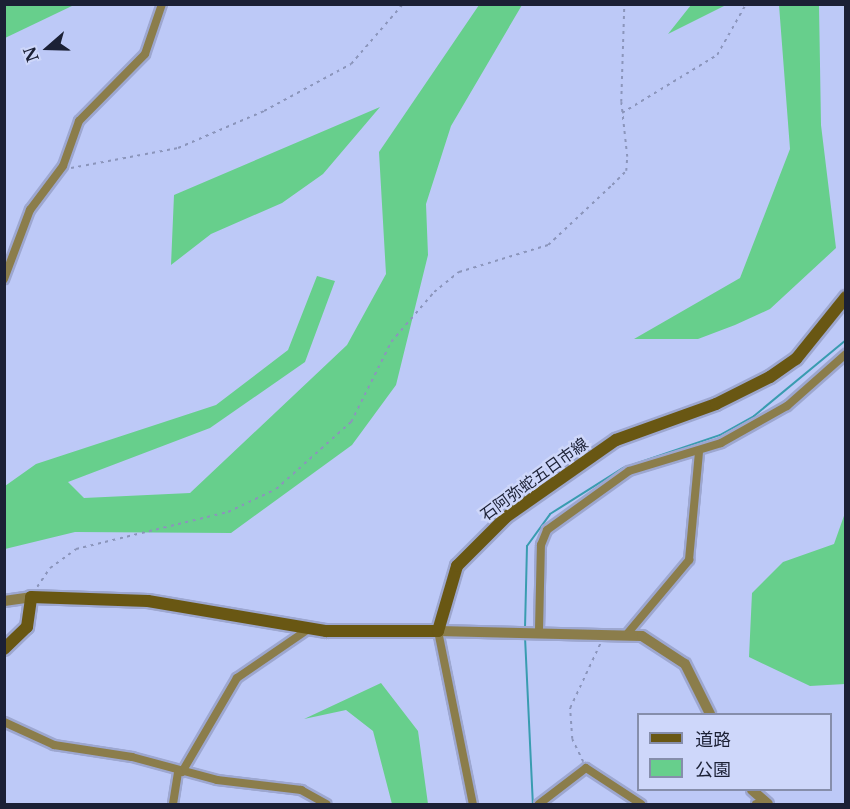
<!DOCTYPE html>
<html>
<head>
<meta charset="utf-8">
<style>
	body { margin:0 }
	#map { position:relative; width:850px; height:809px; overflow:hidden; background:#bdc9f7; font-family:"Libre Baskerville","Noto Sans JP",serif }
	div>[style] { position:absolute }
	.green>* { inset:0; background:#67cf8c }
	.stream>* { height:2px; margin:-1px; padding:0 1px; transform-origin:1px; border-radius:1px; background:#399cb0 }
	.path>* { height:1.5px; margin-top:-0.75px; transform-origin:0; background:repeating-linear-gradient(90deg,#8b95bb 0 3px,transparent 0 7.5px) }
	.roads { filter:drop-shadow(2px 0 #9da7d0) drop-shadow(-2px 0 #9da7d0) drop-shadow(0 2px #9da7d0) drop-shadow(0 -2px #9da7d0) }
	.minor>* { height:8px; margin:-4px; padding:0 4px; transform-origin:4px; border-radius:4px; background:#8b7d4b }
	.tertiary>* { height:10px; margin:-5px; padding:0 5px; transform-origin:5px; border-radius:5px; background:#8b7d4b }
	.secondary>* { height:12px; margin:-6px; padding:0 6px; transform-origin:6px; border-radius:6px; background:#695713 }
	span { translate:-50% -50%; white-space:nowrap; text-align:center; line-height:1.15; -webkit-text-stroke:5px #ced7fa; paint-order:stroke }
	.street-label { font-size:16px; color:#1b2035 }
	.frame { position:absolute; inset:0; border:6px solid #1b2035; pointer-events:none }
	.legend { position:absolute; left:637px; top:713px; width:195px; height:78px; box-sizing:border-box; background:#ced7fa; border:2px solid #868eab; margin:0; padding:8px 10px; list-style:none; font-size:18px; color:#1b2035 }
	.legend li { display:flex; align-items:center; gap:12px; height:30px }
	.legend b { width:30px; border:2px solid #868eab }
	.north { position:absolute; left:18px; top:18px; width:60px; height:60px; -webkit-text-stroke:4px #ced7fa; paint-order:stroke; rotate:250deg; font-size:16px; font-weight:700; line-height:24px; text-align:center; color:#1b2035 }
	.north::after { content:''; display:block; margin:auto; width:21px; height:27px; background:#1b2035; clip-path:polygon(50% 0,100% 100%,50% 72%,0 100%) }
</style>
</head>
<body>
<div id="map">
	<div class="green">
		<div style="clip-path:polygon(5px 4px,74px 4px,74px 5px,5px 38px)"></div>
		<div style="clip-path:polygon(691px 4px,726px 5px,668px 34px,691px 5px)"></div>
		<div style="clip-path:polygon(479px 5px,522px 5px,451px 126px,426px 204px,428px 255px,396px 385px,352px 445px,231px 533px,75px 532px,5px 549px,5px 486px,36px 464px,216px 405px,288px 350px,317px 276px,335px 281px,305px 362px,210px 428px,68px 482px,84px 498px,190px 493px,347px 345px,386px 274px,379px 152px)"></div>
		<div style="clip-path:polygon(779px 5px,819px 5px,821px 125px,836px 248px,770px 309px,735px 325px,698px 339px,634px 339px,740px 278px,790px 149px)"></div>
		<div style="clip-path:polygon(380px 107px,323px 174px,282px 203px,211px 234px,171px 265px,174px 195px)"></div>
		<div style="clip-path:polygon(845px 513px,845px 684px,810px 686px,749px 657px,752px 593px,783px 562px,834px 544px)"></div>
		<div style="clip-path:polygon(381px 683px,418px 731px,428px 804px,392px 804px,373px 731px,346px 710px,304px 719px)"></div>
	</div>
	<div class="stream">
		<div style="left:525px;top:628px;width:82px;rotate:-88.6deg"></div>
		<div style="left:527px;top:546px;width:39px;rotate:-54deg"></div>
		<div style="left:550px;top:514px;width:86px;rotate:-32.2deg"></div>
		<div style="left:623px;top:468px;width:102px;rotate:-18.8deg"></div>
		<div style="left:720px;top:435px;width:39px;rotate:-29deg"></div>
		<div style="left:754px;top:416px;width:119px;rotate:-39.6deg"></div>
		<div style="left:525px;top:637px;width:167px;rotate:87.3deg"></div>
	</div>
	<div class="path">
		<div style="left:622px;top:113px;width:111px;rotate:-31.4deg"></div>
		<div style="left:717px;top:55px;width:59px;rotate:-60.4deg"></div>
		<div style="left:71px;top:168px;width:109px;rotate:-10.6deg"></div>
		<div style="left:178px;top:148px;width:94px;rotate:-23.3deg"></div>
		<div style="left:264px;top:111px;width:99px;rotate:-28.4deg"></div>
		<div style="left:351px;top:64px;width:79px;rotate:-49.1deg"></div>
		<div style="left:37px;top:587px;width:23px;rotate:-56deg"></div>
		<div style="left:50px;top:568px;width:32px;rotate:-36deg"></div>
		<div style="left:76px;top:549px;width:156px;rotate:-13.7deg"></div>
		<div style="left:228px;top:512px;width:53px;rotate:-25.6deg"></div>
		<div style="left:276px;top:489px;width:101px;rotate:-41.8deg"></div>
		<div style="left:351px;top:422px;width:89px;rotate:-63.4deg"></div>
		<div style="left:391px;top:342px;width:66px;rotate:-49.3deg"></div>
		<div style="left:434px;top:292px;width:32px;rotate:-39deg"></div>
		<div style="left:459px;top:272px;width:93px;rotate:-16.9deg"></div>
		<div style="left:548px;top:245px;width:88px;rotate:-43.2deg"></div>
		<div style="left:612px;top:185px;width:20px;rotate:-45deg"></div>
		<div style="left:626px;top:171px;width:14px;rotate:-86deg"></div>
		<div style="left:627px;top:157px;width:55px;rotate:-96.2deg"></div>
		<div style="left:621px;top:102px;width:98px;rotate:-88.2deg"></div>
		<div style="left:583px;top:762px;width:25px;rotate:-116deg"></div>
		<div style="left:572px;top:739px;width:31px;rotate:-94deg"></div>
		<div style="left:570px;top:708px;width:71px;rotate:-64.9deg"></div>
	</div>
	<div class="roads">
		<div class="minor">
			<div style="left:4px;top:279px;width:74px;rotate:-69.4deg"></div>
			<div style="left:30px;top:210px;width:55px;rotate:-53.1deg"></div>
			<div style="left:63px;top:166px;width:48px;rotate:-70.4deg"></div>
			<div style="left:79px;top:121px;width:94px;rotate:-45.4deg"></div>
			<div style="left:145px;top:54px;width:53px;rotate:-71.2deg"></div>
			<div style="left:539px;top:630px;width:85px;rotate:-88.7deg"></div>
			<div style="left:541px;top:545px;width:16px;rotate:-68deg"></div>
			<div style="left:547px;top:530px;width:101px;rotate:-35.7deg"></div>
			<div style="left:629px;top:471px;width:96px;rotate:-16.9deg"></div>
			<div style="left:721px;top:443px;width:76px;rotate:-29.3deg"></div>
			<div style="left:787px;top:406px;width:79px;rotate:-41.4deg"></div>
			<div style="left:438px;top:631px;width:177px;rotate:78.6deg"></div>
			<div style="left:627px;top:634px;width:97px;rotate:-50deg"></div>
			<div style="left:689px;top:560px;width:108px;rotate:-84.7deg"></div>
			<div style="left:4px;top:722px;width:55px;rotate:24.7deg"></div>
			<div style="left:54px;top:745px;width:79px;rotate:8.7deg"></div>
			<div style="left:132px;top:757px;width:88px;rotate:15.1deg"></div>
			<div style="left:217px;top:780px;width:85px;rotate:6.8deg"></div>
			<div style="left:301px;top:790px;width:29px;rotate:29deg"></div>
			<div style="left:182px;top:772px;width:109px;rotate:-59.7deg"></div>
			<div style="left:237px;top:678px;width:88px;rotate:-34.4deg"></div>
			<div style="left:173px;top:804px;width:33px;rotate:-81deg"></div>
			<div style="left:539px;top:804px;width:59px;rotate:-37.5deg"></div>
			<div style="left:586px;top:768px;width:66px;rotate:33.2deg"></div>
			<div style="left:756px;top:804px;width:9px;rotate:-6deg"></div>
		</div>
		<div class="tertiary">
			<div style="left:4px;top:601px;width:27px;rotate:-8deg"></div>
			<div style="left:438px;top:631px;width:204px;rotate:1.4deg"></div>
			<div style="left:642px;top:636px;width:51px;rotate:33.1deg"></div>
			<div style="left:685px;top:664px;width:56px;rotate:63.4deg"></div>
			<div style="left:752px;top:790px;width:21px;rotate:41deg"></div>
		</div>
		<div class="secondary">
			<div style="left:4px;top:649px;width:32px;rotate:-44deg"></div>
			<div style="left:27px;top:627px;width:30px;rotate:-82deg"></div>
			<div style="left:31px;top:597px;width:117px;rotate:2deg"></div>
			<div style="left:148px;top:601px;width:181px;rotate:9.6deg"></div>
			<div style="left:326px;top:631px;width:112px"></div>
			<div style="left:438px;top:631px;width:68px;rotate:-73.7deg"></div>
			<div style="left:457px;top:566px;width:69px;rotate:-45deg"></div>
			<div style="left:506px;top:517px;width:134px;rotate:-35deg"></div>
			<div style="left:616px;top:440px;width:106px;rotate:-19.8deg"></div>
			<div style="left:716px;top:404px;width:60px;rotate:-26.6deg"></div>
			<div style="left:770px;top:377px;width:32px;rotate:-35deg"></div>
			<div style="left:796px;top:359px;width:80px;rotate:-51.1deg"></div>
		</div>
	</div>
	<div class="street-label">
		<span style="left:534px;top:479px;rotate:-36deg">石阿弥蛇五日市線</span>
	</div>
	<div class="frame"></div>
	<ul class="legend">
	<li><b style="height:8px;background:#695713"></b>道路</li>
	<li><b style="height:16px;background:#67cf8c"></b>公園</li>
	</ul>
	<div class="north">N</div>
</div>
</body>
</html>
